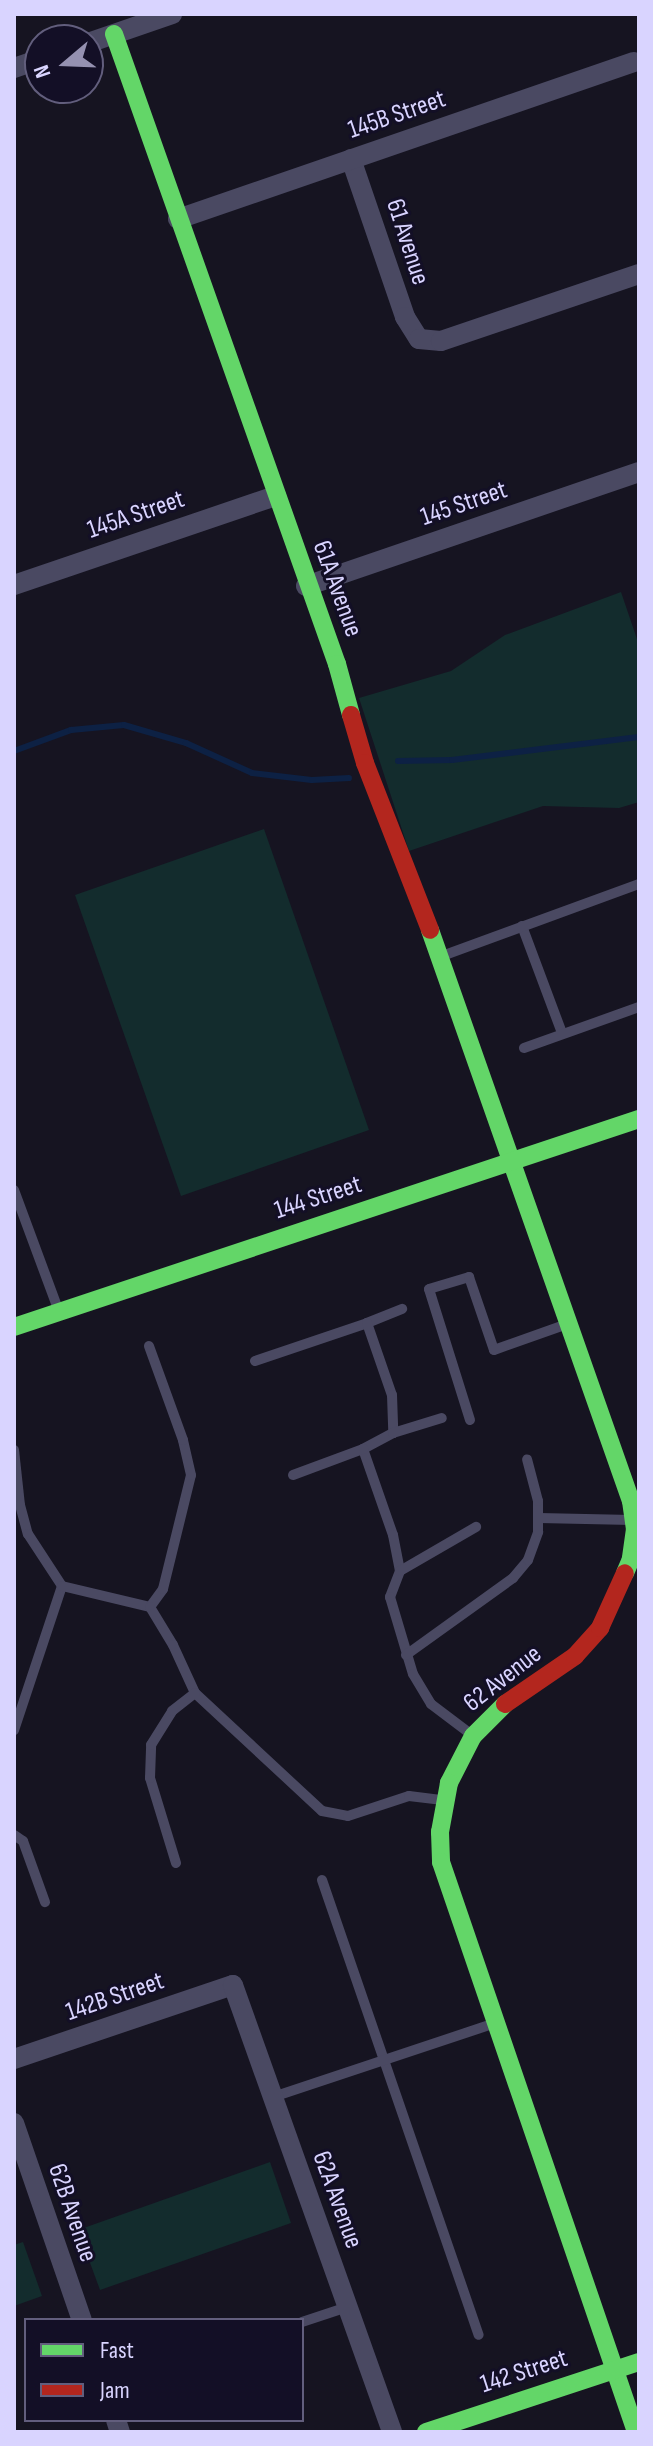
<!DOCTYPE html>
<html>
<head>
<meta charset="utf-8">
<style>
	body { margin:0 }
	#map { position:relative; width:653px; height:2446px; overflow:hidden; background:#161421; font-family:"Sofia Sans Condensed",sans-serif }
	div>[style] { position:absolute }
	.green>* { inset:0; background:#132c2d }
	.stream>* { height:6px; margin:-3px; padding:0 3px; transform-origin:3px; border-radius:3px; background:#0d2144 }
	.lane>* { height:10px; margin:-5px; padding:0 5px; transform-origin:5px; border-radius:5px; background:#4a4962 }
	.street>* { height:20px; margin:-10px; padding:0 10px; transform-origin:10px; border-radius:10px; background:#4a4962 }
	.fast>* { height:18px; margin:-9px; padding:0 9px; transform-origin:9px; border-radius:9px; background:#63d668 }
	.jam>* { height:18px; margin:-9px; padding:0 9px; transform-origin:9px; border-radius:9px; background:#b3261e }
	span { translate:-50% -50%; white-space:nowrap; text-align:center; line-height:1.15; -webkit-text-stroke:6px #130f26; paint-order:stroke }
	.street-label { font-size:26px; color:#d9d4ff }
	.frame { position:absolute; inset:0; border:16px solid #d9d4ff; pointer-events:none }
	.legend { position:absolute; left:24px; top:2318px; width:280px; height:104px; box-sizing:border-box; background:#130f26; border:2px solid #625e7d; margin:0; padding:10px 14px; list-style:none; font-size:24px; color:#d9d4ff }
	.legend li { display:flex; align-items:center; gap:16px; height:40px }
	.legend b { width:40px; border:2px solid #625e7d }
	.north { position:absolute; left:24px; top:24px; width:80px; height:80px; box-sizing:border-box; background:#130f26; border:2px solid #625e7d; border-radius:50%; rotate:251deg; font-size:22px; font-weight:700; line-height:32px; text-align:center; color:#d9d4ff }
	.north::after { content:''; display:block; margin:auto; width:28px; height:36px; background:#9591b1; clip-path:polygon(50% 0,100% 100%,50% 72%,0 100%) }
</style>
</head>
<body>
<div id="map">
	<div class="green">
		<div style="clip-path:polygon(621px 592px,639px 645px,639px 802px,619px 808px,543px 806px,409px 851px,359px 698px,451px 671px,505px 635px)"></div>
		<div style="clip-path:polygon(264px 829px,369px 1130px,181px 1196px,75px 895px)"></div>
		<div style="clip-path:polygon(270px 2162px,291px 2223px,100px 2290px,78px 2230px)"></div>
		<div style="clip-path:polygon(23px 2242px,42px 2296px,14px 2306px,14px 2245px)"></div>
	</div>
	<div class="stream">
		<div style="left:14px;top:751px;width:61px;rotate:-20.2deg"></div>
		<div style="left:71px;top:730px;width:53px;rotate:-5.4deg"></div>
		<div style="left:124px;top:725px;width:65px;rotate:16.2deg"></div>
		<div style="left:186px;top:743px;width:72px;rotate:24.4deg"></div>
		<div style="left:252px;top:773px;width:60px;rotate:6.7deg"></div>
		<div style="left:312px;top:780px;width:37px;rotate:-3deg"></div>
		<div style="left:398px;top:761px;width:54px;rotate:-1.1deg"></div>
		<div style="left:452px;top:760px;width:188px;rotate:-7deg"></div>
	</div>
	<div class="lane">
		<div style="left:522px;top:926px;width:114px;rotate:69.5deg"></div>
		<div style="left:442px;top:956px;width:210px;rotate:-20.1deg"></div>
		<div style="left:524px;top:1048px;width:122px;rotate:-19.6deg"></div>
		<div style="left:14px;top:1190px;width:127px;rotate:69.7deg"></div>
		<div style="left:367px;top:1323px;width:38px;rotate:-22deg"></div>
		<div style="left:255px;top:1361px;width:118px;rotate:-18.7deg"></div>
		<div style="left:367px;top:1323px;width:76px;rotate:70.9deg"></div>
		<div style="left:392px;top:1395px;width:38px;rotate:88deg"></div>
		<div style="left:393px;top:1433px;width:34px;rotate:152deg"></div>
		<div style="left:363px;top:1449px;width:91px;rotate:70.8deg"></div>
		<div style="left:393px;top:1535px;width:37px;rotate:79deg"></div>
		<div style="left:400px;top:1571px;width:28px;rotate:111deg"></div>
		<div style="left:390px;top:1597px;width:80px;rotate:73.4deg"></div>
		<div style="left:413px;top:1674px;width:35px;rotate:59deg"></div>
		<div style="left:431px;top:1704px;width:51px;rotate:37.1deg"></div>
		<div style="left:470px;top:1420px;width:137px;rotate:-107.4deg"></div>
		<div style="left:429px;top:1289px;width:42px;rotate:-16.7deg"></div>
		<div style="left:469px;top:1277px;width:77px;rotate:71.1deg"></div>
		<div style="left:494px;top:1350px;width:77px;rotate:-19.6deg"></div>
		<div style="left:393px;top:1433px;width:51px;rotate:-17deg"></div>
		<div style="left:14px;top:1450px;width:55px;rotate:83.8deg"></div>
		<div style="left:20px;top:1505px;width:30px;rotate:75deg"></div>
		<div style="left:28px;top:1534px;width:62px;rotate:56.8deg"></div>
		<div style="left:62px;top:1586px;width:152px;rotate:108.4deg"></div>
		<div style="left:293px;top:1475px;width:75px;rotate:-20.4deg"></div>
		<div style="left:539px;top:1518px;width:93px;rotate:1.2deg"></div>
		<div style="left:400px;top:1571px;width:88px;rotate:-30.1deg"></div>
		<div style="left:62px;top:1586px;width:90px;rotate:13.4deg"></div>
		<div style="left:150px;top:1607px;width:22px;rotate:-54deg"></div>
		<div style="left:163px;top:1589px;width:117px;rotate:-76.2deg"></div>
		<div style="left:191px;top:1475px;width:36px;rotate:-103deg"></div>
		<div style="left:183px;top:1440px;width:100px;rotate:-109.9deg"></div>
		<div style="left:150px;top:1607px;width:44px;rotate:58.8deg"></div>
		<div style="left:173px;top:1645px;width:53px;rotate:65.4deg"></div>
		<div style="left:195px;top:1693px;width:173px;rotate:42.9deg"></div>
		<div style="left:322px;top:1811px;width:26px;rotate:11deg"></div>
		<div style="left:348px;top:1816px;width:64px;rotate:-18.2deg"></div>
		<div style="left:409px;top:1796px;width:32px;rotate:7deg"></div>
		<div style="left:406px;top:1655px;width:132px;rotate:-35.7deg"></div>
		<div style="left:513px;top:1578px;width:23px;rotate:-50deg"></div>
		<div style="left:528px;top:1560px;width:30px;rotate:-70deg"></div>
		<div style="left:538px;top:1532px;width:31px;rotate:-90deg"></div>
		<div style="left:538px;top:1501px;width:43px;rotate:-104.7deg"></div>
		<div style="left:14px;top:1835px;width:11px;rotate:34deg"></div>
		<div style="left:23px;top:1841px;width:65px;rotate:70.2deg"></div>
		<div style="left:176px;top:1863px;width:89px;rotate:-107deg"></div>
		<div style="left:150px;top:1778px;width:33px;rotate:-88deg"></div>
		<div style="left:151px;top:1745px;width:40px;rotate:-58deg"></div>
		<div style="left:172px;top:1711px;width:29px;rotate:-38deg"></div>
		<div style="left:322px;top:1880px;width:481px;rotate:71deg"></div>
		<div style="left:273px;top:2097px;width:231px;rotate:-18.4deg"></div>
		<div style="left:302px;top:2322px;width:47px;rotate:-18.4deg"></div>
	</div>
	<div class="street">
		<div style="left:88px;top:43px;width:89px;rotate:-19deg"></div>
		<div style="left:14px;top:68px;width:28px;rotate:-19deg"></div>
		<div style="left:351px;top:159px;width:167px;rotate:71.1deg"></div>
		<div style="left:405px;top:317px;width:26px;rotate:58deg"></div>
		<div style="left:419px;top:339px;width:22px;rotate:5deg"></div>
		<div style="left:441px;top:341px;width:209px;rotate:-18.7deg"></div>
		<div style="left:178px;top:219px;width:482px;rotate:-19deg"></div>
		<div style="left:14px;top:585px;width:277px;rotate:-18.8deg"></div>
		<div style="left:306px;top:586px;width:352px;rotate:-18.9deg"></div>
		<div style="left:14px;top:2059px;width:231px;rotate:-18.7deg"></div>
		<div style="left:233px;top:1985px;width:474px;rotate:70.4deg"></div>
		<div style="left:14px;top:2123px;width:208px;rotate:71deg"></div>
		<div style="left:116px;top:2420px;width:13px;rotate:72deg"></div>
	</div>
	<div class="fast">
		<div style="left:114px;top:34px;width:668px;rotate:70.51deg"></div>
		<div style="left:337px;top:664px;width:53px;rotate:74.6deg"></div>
		<div style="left:430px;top:930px;width:605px;rotate:70.61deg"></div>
		<div style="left:631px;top:1501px;width:28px;rotate:82deg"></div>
		<div style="left:635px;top:1529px;width:30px;rotate:98deg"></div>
		<div style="left:631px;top:1559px;width:15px;rotate:113deg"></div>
		<div style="left:14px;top:1327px;width:659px;rotate:-18.41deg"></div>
		<div style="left:505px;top:1704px;width:45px;rotate:135deg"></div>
		<div style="left:473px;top:1736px;width:53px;rotate:117.1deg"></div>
		<div style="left:449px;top:1783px;width:50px;rotate:100.4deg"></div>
		<div style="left:440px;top:1832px;width:30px;rotate:88deg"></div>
		<div style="left:441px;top:1862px;width:602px;rotate:71.11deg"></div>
		<div style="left:426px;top:2432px;width:224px;rotate:-18.2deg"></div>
	</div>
	<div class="jam">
		<div style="left:351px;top:715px;width:50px;rotate:73.7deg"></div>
		<div style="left:365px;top:763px;width:179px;rotate:68.7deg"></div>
		<div style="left:505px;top:1704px;width:85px;rotate:-34.4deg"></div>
		<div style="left:575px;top:1656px;width:38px;rotate:-48deg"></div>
		<div style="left:600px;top:1628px;width:60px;rotate:-65.6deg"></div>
	</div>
	<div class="street-label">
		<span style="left:397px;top:115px;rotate:-19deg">145B Street</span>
		<span style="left:407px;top:242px;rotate:72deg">61 Avenue</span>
		<span style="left:464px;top:504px;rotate:-19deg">145 Street</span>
		<span style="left:136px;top:515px;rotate:-19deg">145A Street</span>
		<span style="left:337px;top:589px;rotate:70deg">61A Avenue</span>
		<span style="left:318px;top:1198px;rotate:-18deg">144 Street</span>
		<span style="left:503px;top:1679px;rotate:-38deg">62 Avenue</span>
		<span style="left:115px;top:1997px;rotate:-19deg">142B Street</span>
		<span style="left:337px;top:2200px;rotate:70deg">62A Avenue</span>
		<span style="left:72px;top:2213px;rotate:71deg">62B Avenue</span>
		<span style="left:524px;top:2372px;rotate:-18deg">142 Street</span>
	</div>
	<div class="frame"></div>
	<ul class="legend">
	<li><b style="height:10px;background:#63d668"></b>Fast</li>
	<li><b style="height:10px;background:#b3261e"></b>Jam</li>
	</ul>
	<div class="north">N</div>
</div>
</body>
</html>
